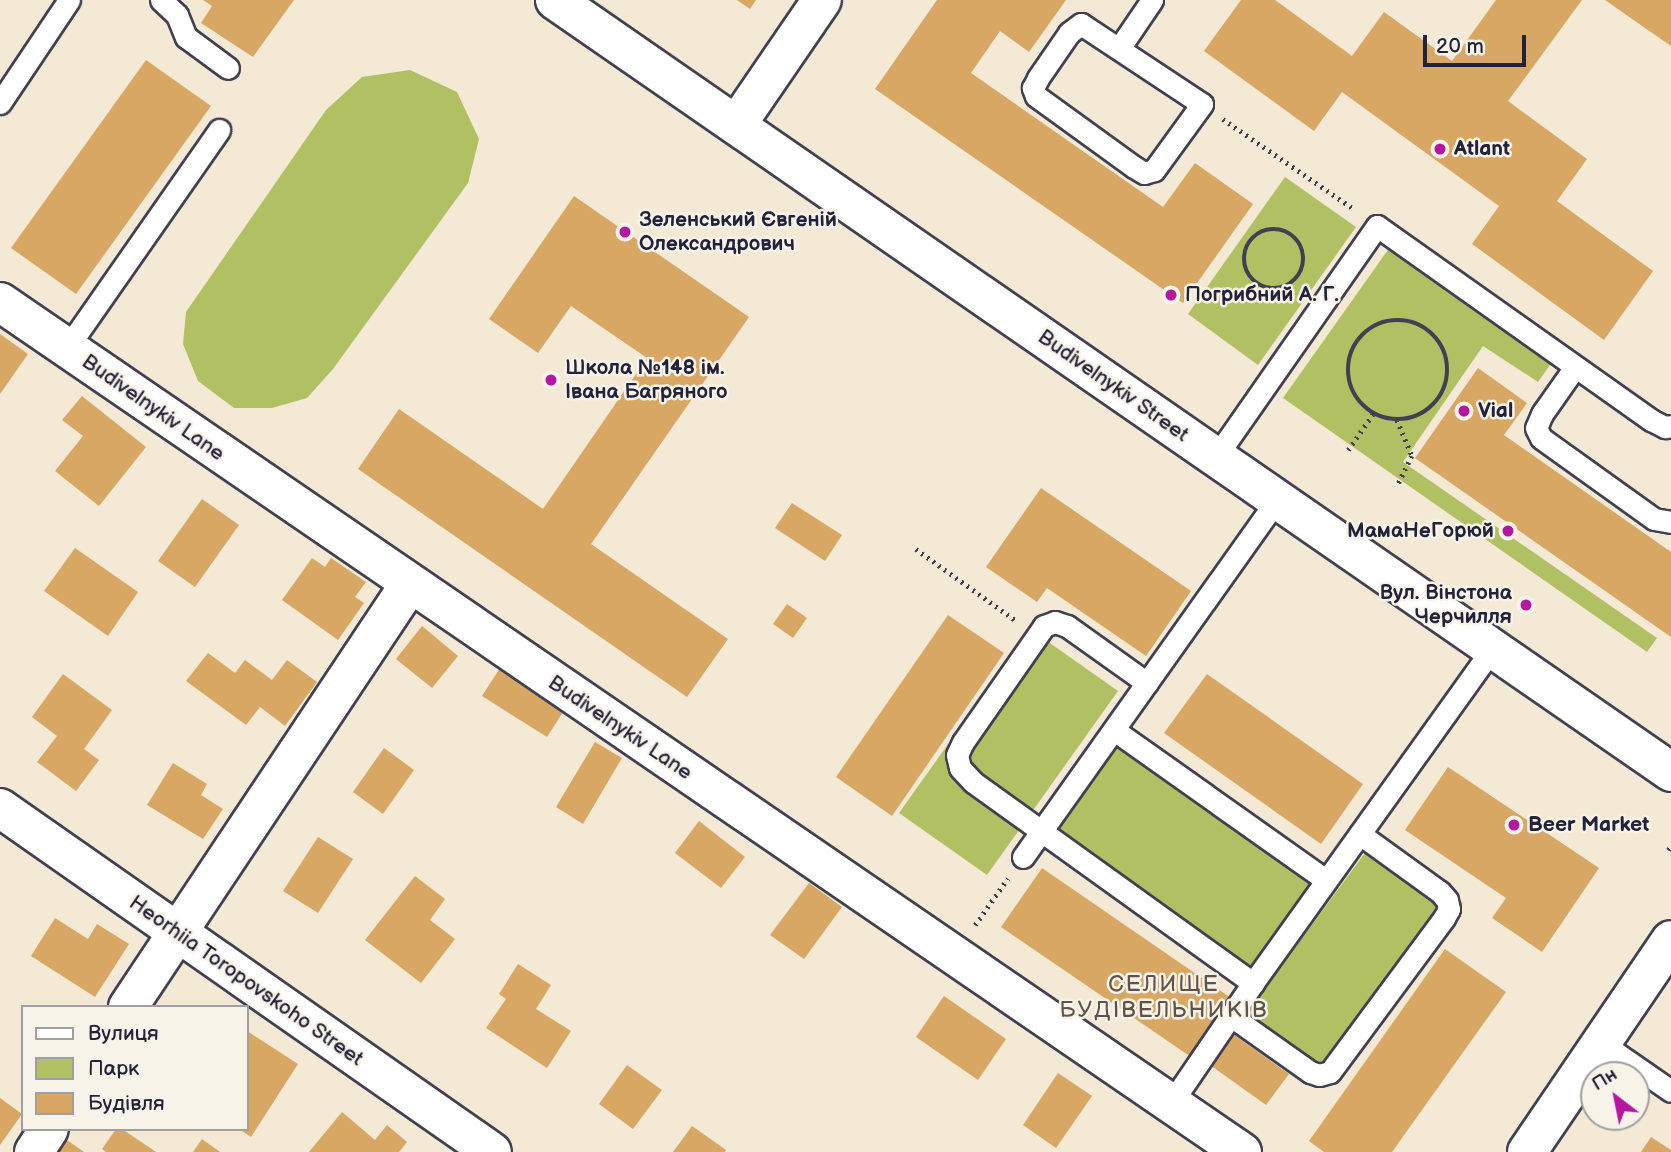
<!DOCTYPE html>
<html>
<head>
<meta charset="utf-8">
<style>
	body { margin:0 }
	#map { position:relative; width:1671px; height:1152px; overflow:hidden; background:#f3e9d5; font-family:"Balsamiq Sans",sans-serif }
	div>[style] { position:absolute }
	.green>* { inset:0; background:#b0c062 }
	.building>* { inset:0; background:#d8a764 }
	.path>* { height:4.5px; margin-top:-2.25px; transform-origin:0; background:repeating-linear-gradient(90deg,#414052 0 2px,transparent 0 7px) }
	.path>.ring { margin:-2.25px; padding:0; box-sizing:content-box; background:none; border:4.5px solid #414052; border-radius:50% }
	.roads { filter:drop-shadow(2px 0 #414052) drop-shadow(-2px 0 #414052) drop-shadow(0 2px #414052) drop-shadow(0 -2px #414052) }
	.lane>* { height:21px; margin:-10.5px; padding:0 10.5px; transform-origin:10.5px; border-radius:10.5px; background:#fff }
	.street>* { height:38px; margin:-19px; padding:0 19px; transform-origin:19px; border-radius:19px; background:#fff }
	.secondary>* { height:38px; margin:-19px; padding:0 19px; transform-origin:19px; border-radius:19px; background:#fff }
	.dots>* { width:19px; height:19px; translate:-50% -50%; box-sizing:border-box; border:4px solid #f7f3e8; border-radius:50% }
	span { translate:-50% -50%; white-space:nowrap; text-align:center; line-height:1.15; -webkit-text-stroke:5px #f7f3e8; paint-order:stroke }
	.poi-label { font-size:21px; color:#22223b; font-weight:700 }
	.left { translate:0 -50%; text-align:left }
	.right { translate:-100% -50%; text-align:right }
	.street-label { font-size:21px; color:#22223b }
	.neighbourhood-label { font-size:23px; color:#625149; letter-spacing:2px }
	.legend { position:absolute; left:21px; top:1005px; width:228px; height:126px; box-sizing:border-box; background:#f7f3e8; border:2px solid #a29fa3; margin:0; padding:9px 12px; list-style:none; font-size:21px; color:#22223b }
	.legend li { display:flex; align-items:center; gap:14px; height:35px }
	.legend b { width:35px; border:2px solid #a29fa3 }
	.north { position:absolute; left:1580px; top:1061px; width:70px; height:70px; box-sizing:border-box; background:#f7f3e8; border:2px solid #a29fa3; border-radius:50%; rotate:328deg; font-size:19px; font-weight:700; line-height:28px; text-align:center; color:#22223b }
	.north::after { content:''; display:block; margin:auto; width:24px; height:32px; background:#b5179e; clip-path:polygon(50% 0,100% 100%,50% 72%,0 100%) }
	.scale { position:absolute; left:1423px; top:35px; width:103px; height:32px; box-sizing:border-box; border:4px solid #22223b; border-top:0; padding-left:9px; font-size:21px; line-height:24px; white-space:nowrap; color:#22223b; -webkit-text-stroke:5px #f7f3e8; paint-order:stroke }
</style>
</head>
<body>
<div id="map">
	<div class="green">
		<div style="clip-path:polygon(410px 70px,457px 92px,479px 139px,468px 183px,333px 369px,307px 398px,272px 408px,234px 408px,198px 381px,183px 344px,186px 312px,326px 110px,362px 77px)"></div>
		<div style="clip-path:polygon(1285px 177px,1356px 227px,1258px 365px,1188px 314px)"></div>
		<div style="clip-path:polygon(1390px 247px,1552px 362px,1538px 382px,1483px 346px,1403px 462px,1657px 638px,1647px 652px,1283px 398px)"></div>
		<div style="clip-path:polygon(1030px 629px,1118px 691px,987px 875px,899px 813px)"></div>
		<div style="clip-path:polygon(1115px 743px,1311px 883px,1248px 971px,1052px 831px)"></div>
		<div style="clip-path:polygon(1376px 838px,1463px 903px,1333px 1079px,1246px 1014px)"></div>
	</div>
	<div class="building">
		<div style="clip-path:polygon(203px 0,294px 0,253px 57px,201px 23px,212px 6px)"></div>
		<div style="clip-path:polygon(737px 0,756px 0,750px 9px)"></div>
		<div style="clip-path:polygon(937px 0,1066px 0,1029px 52px,1000px 31px,971px 73px,1163px 207px,1195px 163px,1253px 204px,1183px 303px,875px 89px)"></div>
		<div style="clip-path:polygon(1241px 0,1275px 0,1352px 56px,1384px 12px,1452px 61px,1496px 0,1582px 0,1508px 101px,1587px 159px,1557px 201px,1653px 271px,1604px 340px,1472px 244px,1499px 206px,1342px 92px,1314px 131px,1204px 51px)"></div>
		<div style="clip-path:polygon(1605px 0,1671px 0,1671px 46px,1645px 28px)"></div>
		<div style="clip-path:polygon(146px 60px,211px 106px,76px 294px,11px 248px)"></div>
		<div style="clip-path:polygon(574px 196px,749px 317px,591px 544px,728px 639px,687px 697px,358px 469px,399px 409px,543px 509px,647px 358px,571px 306px,538px 353px,489px 319px)"></div>
		<div style="clip-path:polygon(0 334px,28px 354px,0 394px)"></div>
		<div style="clip-path:polygon(1478px 368px,1527px 403px,1504px 435px,1671px 552px,1671px 637px,1415px 458px)"></div>
		<div style="clip-path:polygon(82px 396px,146px 447px,99px 506px,55px 471px,83px 436px,62px 420px)"></div>
		<div style="clip-path:polygon(1041px 488px,1191px 591px,1146px 656px,1047px 588px,1037px 602px,986px 567px)"></div>
		<div style="clip-path:polygon(202px 499px,239px 525px,195px 587px,158px 561px)"></div>
		<div style="clip-path:polygon(792px 503px,842px 535px,825px 561px,775px 528px)"></div>
		<div style="clip-path:polygon(75px 548px,138px 592px,108px 636px,44px 591px)"></div>
		<div style="clip-path:polygon(312px 558px,325px 567px,331px 558px,366px 582px,355px 597px,364px 603px,338px 640px,282px 600px)"></div>
		<div style="clip-path:polygon(787px 604px,807px 618px,793px 638px,773px 624px)"></div>
		<div style="clip-path:polygon(948px 615px,1004px 653px,892px 816px,836px 777px)"></div>
		<div style="clip-path:polygon(422px 626px,458px 656px,432px 688px,396px 659px)"></div>
		<div style="clip-path:polygon(208px 653px,235px 673px,245px 660px,272px 680px,287px 660px,317px 682px,285px 726px,260px 707px,246px 725px,186px 681px)"></div>
		<div style="clip-path:polygon(500px 668px,565px 709px,547px 737px,482px 696px)"></div>
		<div style="clip-path:polygon(63px 674px,112px 710px,84px 749px,99px 760px,76px 791px,37px 762px,57px 736px,32px 717px)"></div>
		<div style="clip-path:polygon(1207px 674px,1363px 784px,1321px 844px,1164px 733px)"></div>
		<div style="clip-path:polygon(595px 742px,622px 758px,583px 824px,556px 807px)"></div>
		<div style="clip-path:polygon(384px 748px,414px 770px,383px 814px,353px 792px)"></div>
		<div style="clip-path:polygon(173px 763px,207px 784px,201px 795px,223px 809px,203px 839px,147px 805px)"></div>
		<div style="clip-path:polygon(1448px 767px,1599px 868px,1542px 952px,1492px 918px,1506px 898px,1405px 830px)"></div>
		<div style="clip-path:polygon(699px 821px,745px 857px,721px 888px,675px 853px)"></div>
		<div style="clip-path:polygon(318px 837px,353px 859px,318px 913px,283px 891px)"></div>
		<div style="clip-path:polygon(1042px 868px,1231px 998px,1191px 1057px,1001px 927px)"></div>
		<div style="clip-path:polygon(415px 876px,445px 899px,430px 920px,455px 939px,421px 983px,365px 940px)"></div>
		<div style="clip-path:polygon(809px 883px,842px 907px,804px 959px,770px 935px)"></div>
		<div style="clip-path:polygon(55px 918px,88px 939px,97px 924px,129px 944px,95px 997px,31px 956px)"></div>
		<div style="clip-path:polygon(1445px 949px,1506px 992px,1392px 1152px,1324px 1152px,1309px 1141px)"></div>
		<div style="clip-path:polygon(518px 964px,551px 985px,536px 1009px,571px 1031px,547px 1068px,486px 1028px,506px 999px,499px 994px)"></div>
		<div style="clip-path:polygon(944px 996px,1006px 1039px,978px 1080px,916px 1037px)"></div>
		<div style="clip-path:polygon(247px 1031px,298px 1064px,251px 1137px,239px 1129px,247px 1129px)"></div>
		<div style="clip-path:polygon(1233px 1034px,1289px 1074px,1266px 1105px,1210px 1065px)"></div>
		<div style="clip-path:polygon(627px 1065px,662px 1090px,633px 1129px,599px 1104px)"></div>
		<div style="clip-path:polygon(1058px 1073px,1092px 1096px,1056px 1148px,1023px 1125px)"></div>
		<div style="clip-path:polygon(0 1098px,22px 1114px,0 1145px)"></div>
		<div style="clip-path:polygon(342px 1112px,375px 1140px,387px 1125px,407px 1142px,399px 1152px,309px 1152px)"></div>
		<div style="clip-path:polygon(692px 1126px,726px 1150px,725px 1152px,673px 1152px)"></div>
		<div style="clip-path:polygon(116px 1129px,122px 1129px,156px 1152px,106px 1152px,102px 1149px)"></div>
		<div style="clip-path:polygon(1651px 1137px,1671px 1150px,1671px 1152px,1641px 1152px)"></div>
		<div style="clip-path:polygon(202px 1139px,220px 1152px,193px 1152px)"></div>
		<div style="clip-path:polygon(67px 1140px,84px 1152px,58px 1152px)"></div>
	</div>
	<div class="path">
		<div style="left:1223px;top:119px;width:159px;rotate:34.5deg"></div>
		<div class="ring" style="left:1244px;top:229px;width:55.5px;height:55.5px"></div>
		<div class="ring" style="left:1348px;top:320px;width:95.5px;height:95.5px"></div>
		<div style="left:1397px;top:420px;width:39px;rotate:67deg"></div>
		<div style="left:1412px;top:456px;width:32px;rotate:116deg"></div>
		<div style="left:1348px;top:450px;width:44px;rotate:-55.2deg"></div>
		<div style="left:916px;top:549px;width:122px;rotate:35.6deg"></div>
		<div style="left:1668px;top:850px;width:5px;rotate:-53deg"></div>
		<div style="left:975px;top:925px;width:57px;rotate:-54.9deg"></div>
	</div>
	<div class="roads">
		<div class="lane">
			<div style="left:161px;top:0;width:22px;rotate:43deg"></div>
			<div style="left:177px;top:15px;width:24px;rotate:68deg"></div>
			<div style="left:186px;top:37px;width:52px;rotate:36.4deg"></div>
			<div style="left:1081px;top:24px;width:145px;rotate:33.5deg"></div>
			<div style="left:1202px;top:104px;width:82px;rotate:126deg"></div>
			<div style="left:1154px;top:170px;width:10px;rotate:163deg"></div>
			<div style="left:1144px;top:173px;width:12px;rotate:-149deg"></div>
			<div style="left:1134px;top:167px;width:121px;rotate:-144.1deg"></div>
			<div style="left:1036px;top:96px;width:9px;rotate:-111deg"></div>
			<div style="left:1033px;top:88px;width:11px;rotate:-63deg"></div>
			<div style="left:1038px;top:78px;width:55px;rotate:-55.4deg"></div>
			<div style="left:1069px;top:33px;width:15px;rotate:-37deg"></div>
			<div style="left:1120px;top:47px;width:57px;rotate:-55.8deg"></div>
			<div style="left:0;top:103px;width:124px;rotate:-56.2deg"></div>
			<div style="left:67px;top:348px;width:266px;rotate:-55.1deg"></div>
			<div style="left:1575px;top:367px;width:57px;rotate:125.1deg"></div>
			<div style="left:1542px;top:414px;width:15px;rotate:113deg"></div>
			<div style="left:1536px;top:428px;width:11px;rotate:63deg"></div>
			<div style="left:1541px;top:438px;width:139px;rotate:35.6deg"></div>
			<div style="left:1654px;top:519px;width:17px;rotate:10deg"></div>
			<div style="left:1215px;top:458px;width:283px;rotate:-55.1deg"></div>
			<div style="left:1377px;top:226px;width:336px;rotate:35.3deg"></div>
			<div style="left:1651px;top:420px;width:16px;rotate:27deg"></div>
			<div style="left:1665px;top:427px;width:6px;rotate:-9deg"></div>
			<div style="left:1147px;top:683px;width:98px;rotate:-144.5deg"></div>
			<div style="left:1067px;top:626px;width:13px;rotate:-162deg"></div>
			<div style="left:1055px;top:622px;width:12px;rotate:160deg"></div>
			<div style="left:1044px;top:626px;width:141px;rotate:124.9deg"></div>
			<div style="left:963px;top:742px;width:14px;rotate:115deg"></div>
			<div style="left:957px;top:755px;width:13px;rotate:77deg"></div>
			<div style="left:960px;top:768px;width:19px;rotate:47deg"></div>
			<div style="left:973px;top:782px;width:345px;rotate:35.7deg"></div>
			<div style="left:1253px;top:983px;width:145px;rotate:124.3deg"></div>
			<div style="left:1114px;top:730px;width:260px;rotate:35.3deg"></div>
			<div style="left:1023px;top:857px;width:438px;rotate:-54.6deg"></div>
			<div style="left:1253px;top:983px;width:409px;rotate:-54.4deg"></div>
			<div style="left:1231px;top:1016px;width:97px;rotate:35.3deg"></div>
			<div style="left:1310px;top:1072px;width:9px;rotate:18deg"></div>
			<div style="left:1319px;top:1075px;width:11px;rotate:-15deg"></div>
			<div style="left:1330px;top:1072px;width:192px;rotate:-53.5deg"></div>
			<div style="left:1444px;top:918px;width:10px;rotate:-61deg"></div>
			<div style="left:1449px;top:909px;width:9px;rotate:-103deg"></div>
			<div style="left:1447px;top:900px;width:11px;rotate:-131deg"></div>
			<div style="left:1440px;top:892px;width:99px;rotate:-144.1deg"></div>
			<div style="left:1600px;top:1042px;width:86px;rotate:34.6deg"></div>
		</div>
		<div class="street">
			<div style="left:737px;top:124px;width:150px;rotate:-55.6deg"></div>
			<div style="left:0;top:302px;width:1505px;rotate:34.39deg"></div>
			<div style="left:0;top:808px;width:600px;rotate:34.96deg"></div>
			<div style="left:128px;top:1007px;width:507px;rotate:-56.34deg"></div>
			<div style="left:34px;top:1152px;width:27px;rotate:-57deg"></div>
			<div style="left:1527px;top:1152px;width:256px;rotate:-55.8deg"></div>
		</div>
		<div class="secondary">
			<div style="left:555px;top:0;width:1357px;rotate:34.67deg"></div>
		</div>
	</div>
	<div class="dots">
		<div style="left:1440px;top:149px;background:#b5179e"></div>
		<div style="left:625px;top:232px;background:#b5179e"></div>
		<div style="left:1171px;top:295px;background:#b5179e"></div>
		<div style="left:551px;top:380px;background:#b5179e"></div>
		<div style="left:1464px;top:411px;background:#b5179e"></div>
		<div style="left:1508px;top:531px;background:#b5179e"></div>
		<div style="left:1526px;top:605px;background:#b5179e"></div>
		<div style="left:1514px;top:825px;background:#b5179e"></div>
	</div>
	<div class="poi-label">
		<span class="left" style="left:1454px;top:149px">Atlant</span>
		<span class="left" style="left:639px;top:232px">Зеленський Євгеній<br>Олександрович</span>
		<span class="left" style="left:1185px;top:295px">Погрибний А. Г.</span>
		<span class="left" style="left:565px;top:380px">Школа №148 ім.<br>Івана Багряного</span>
		<span class="left" style="left:1478px;top:411px">Vial</span>
		<span class="right" style="left:1494px;top:531px">МамаНеГорюй</span>
		<span class="right" style="left:1512px;top:605px">Вул. Вінстона<br>Черчилля</span>
		<span class="left" style="left:1528px;top:825px">Beer Market</span>
	</div>
	<div class="street-label">
		<span style="left:1113px;top:386px;rotate:35deg">Budivelnykiv Street</span>
		<span style="left:153px;top:408px;rotate:35deg">Budivelnykiv Lane</span>
		<span style="left:620px;top:728px;rotate:34deg">Budivelnykiv Lane</span>
		<span style="left:246px;top:981px;rotate:35deg">Heorhiia Toropovskoho Street</span>
	</div>
	<div class="neighbourhood-label">
		<span style="left:1164px;top:997px">СЕЛИЩЕ<br>БУДІВЕЛЬНИКІВ</span>
	</div>
	<ul class="legend">
	<li><b style="height:9px;background:#fff"></b>Вулиця</li>
	<li><b style="height:19px;background:#b0c062"></b>Парк</li>
	<li><b style="height:19px;background:#d8a764"></b>Будівля</li>
	</ul>
	<div class="north">Пн</div>
	<div class="scale">20 m</div>
</div>
</body>
</html>
